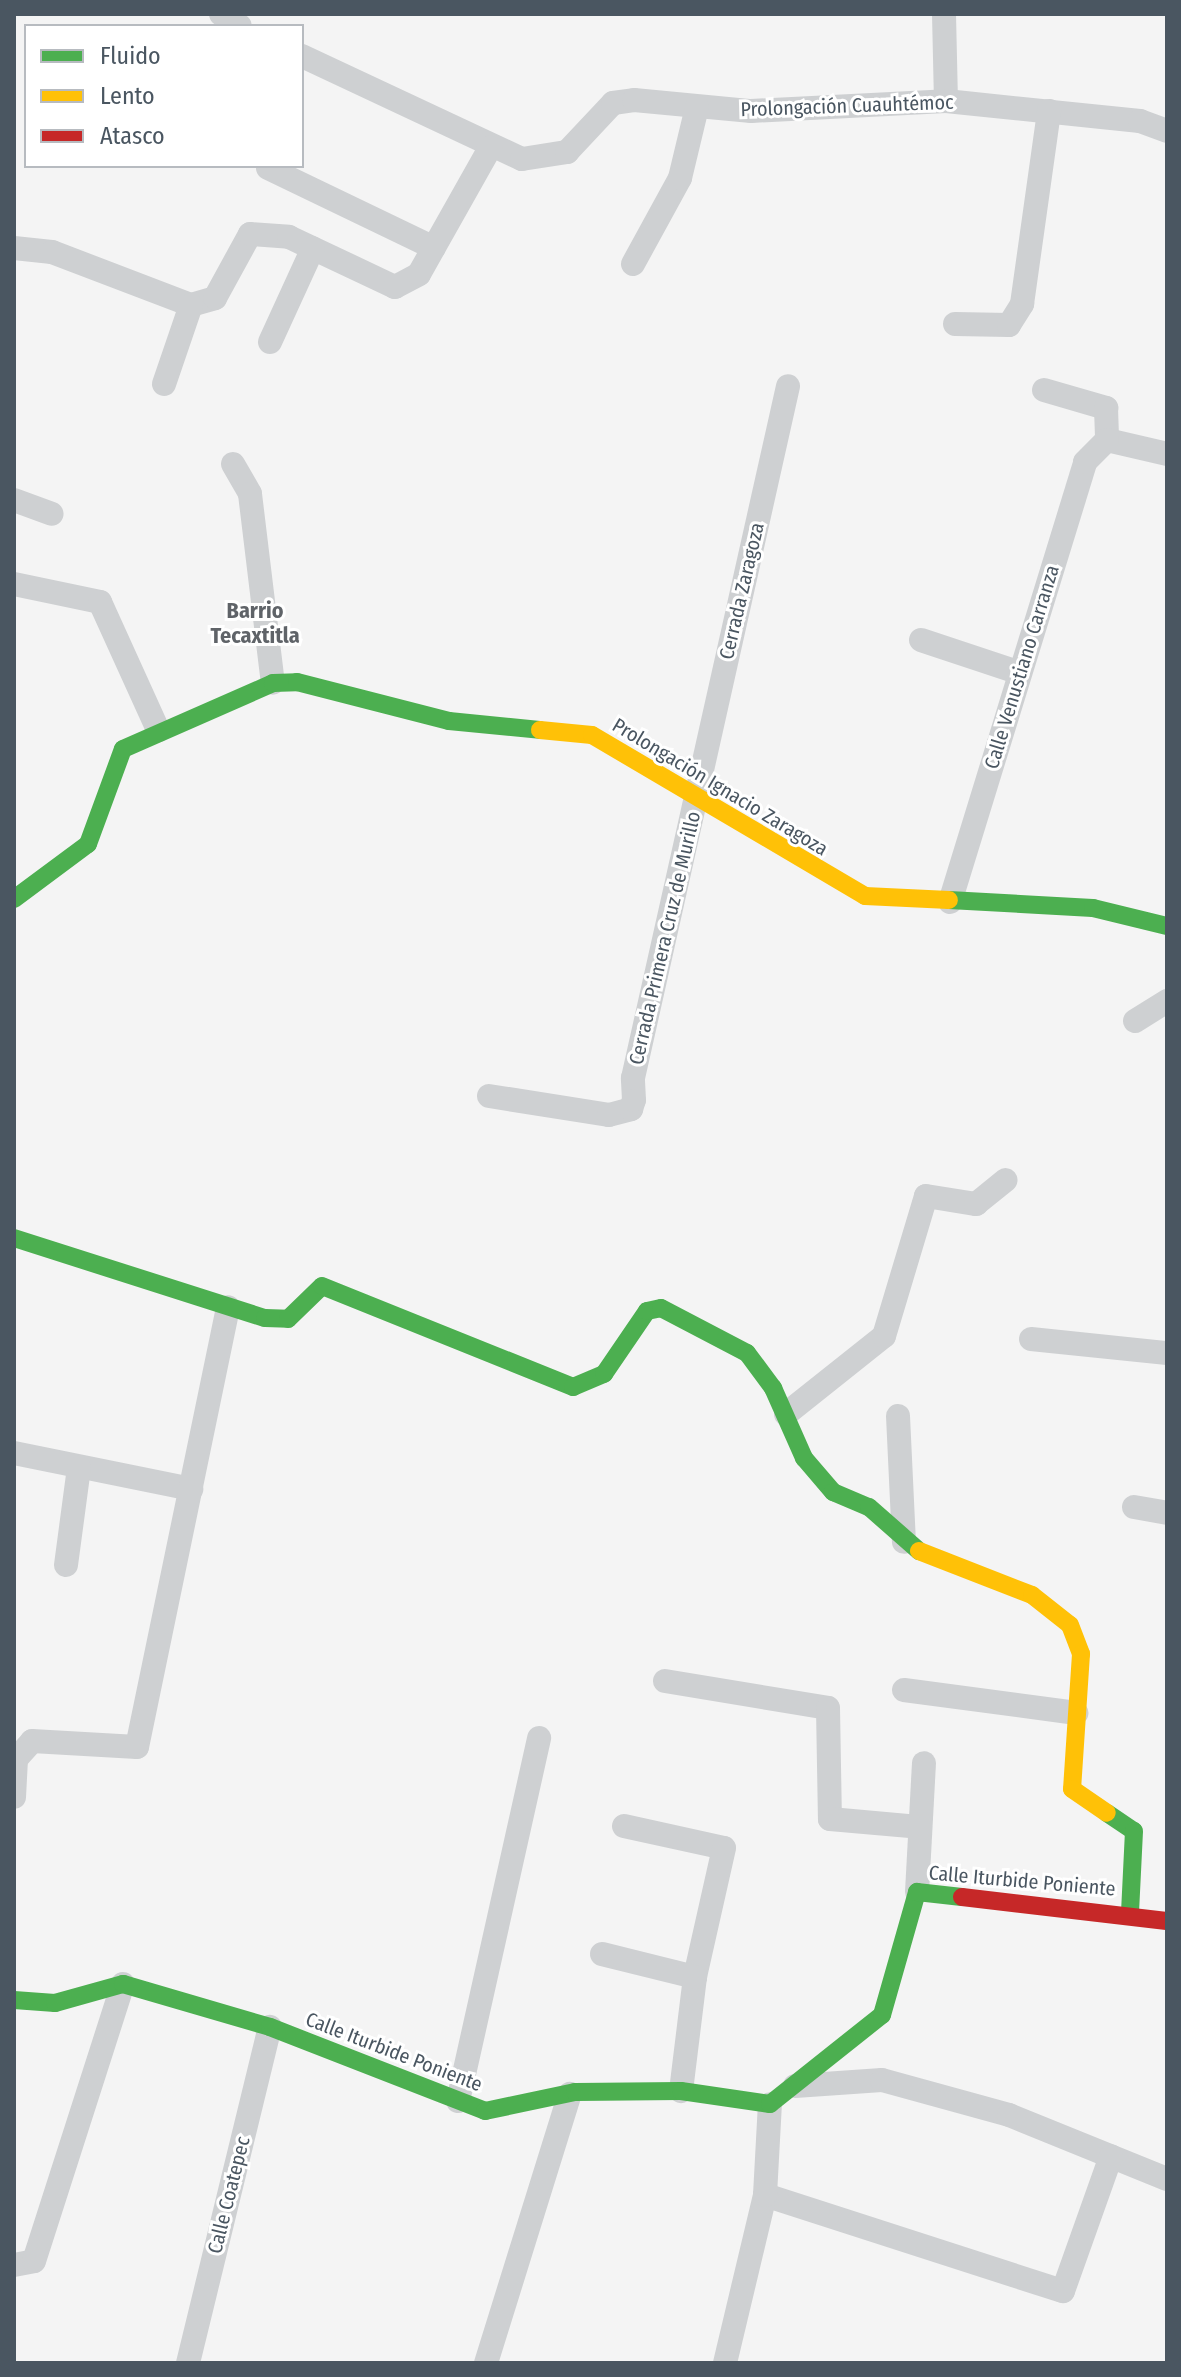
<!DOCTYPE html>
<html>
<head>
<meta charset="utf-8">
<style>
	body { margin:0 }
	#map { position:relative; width:1181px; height:2377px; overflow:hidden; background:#f4f4f4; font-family:"Fira Sans Condensed",sans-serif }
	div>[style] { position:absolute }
	.street>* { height:24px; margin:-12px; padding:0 12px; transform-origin:12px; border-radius:12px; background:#ced0d2 }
	.fast>* { height:18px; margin:-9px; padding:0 9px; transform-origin:9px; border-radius:9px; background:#4caf50 }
	.slow>* { height:18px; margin:-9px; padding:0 9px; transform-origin:9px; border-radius:9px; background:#ffc107 }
	.jam>* { height:18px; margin:-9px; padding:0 9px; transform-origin:9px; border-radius:9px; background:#c62828 }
	span { translate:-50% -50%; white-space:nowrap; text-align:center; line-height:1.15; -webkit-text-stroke:6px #fff; paint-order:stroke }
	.street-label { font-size:20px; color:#4a5661 }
	.neighbourhood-label { font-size:22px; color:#5f6368; font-weight:700 }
	.frame { position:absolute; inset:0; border:16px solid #4a5661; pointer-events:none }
	.legend { position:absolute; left:24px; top:24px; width:280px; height:144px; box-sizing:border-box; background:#fff; border:2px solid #b7bbc0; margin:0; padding:10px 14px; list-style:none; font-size:24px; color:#4a5661 }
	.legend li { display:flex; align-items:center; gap:16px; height:40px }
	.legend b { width:40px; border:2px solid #b7bbc0 }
</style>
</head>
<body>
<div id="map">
	<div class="street">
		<div style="left:221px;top:14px;width:22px;rotate:32deg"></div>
		<div style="left:944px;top:14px;width:87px;rotate:88.7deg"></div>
		<div style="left:302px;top:56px;width:243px;rotate:25.1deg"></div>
		<div style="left:522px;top:159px;width:46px;rotate:-8.8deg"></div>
		<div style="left:567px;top:152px;width:67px;rotate:-46.8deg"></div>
		<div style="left:613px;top:103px;width:21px;rotate:-8deg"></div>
		<div style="left:634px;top:100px;width:118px;rotate:5.4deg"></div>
		<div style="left:751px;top:111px;width:195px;rotate:-2.9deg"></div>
		<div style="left:946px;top:101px;width:195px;rotate:5.9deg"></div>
		<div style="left:1140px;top:121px;width:29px;rotate:20deg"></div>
		<div style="left:268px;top:168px;width:184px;rotate:25.7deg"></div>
		<div style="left:14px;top:248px;width:38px;rotate:6deg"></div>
		<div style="left:52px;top:252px;width:149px;rotate:20.9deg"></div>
		<div style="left:191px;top:305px;width:25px;rotate:-16deg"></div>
		<div style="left:215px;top:298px;width:73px;rotate:-61.3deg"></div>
		<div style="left:250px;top:234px;width:39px;rotate:4deg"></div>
		<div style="left:289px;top:237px;width:117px;rotate:25.3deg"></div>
		<div style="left:395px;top:287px;width:27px;rotate:-28deg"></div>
		<div style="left:419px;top:274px;width:145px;rotate:-60.6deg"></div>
		<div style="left:633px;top:264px;width:98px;rotate:-61.3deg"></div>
		<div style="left:680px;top:178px;width:73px;rotate:-76.5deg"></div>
		<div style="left:955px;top:324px;width:54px;rotate:1.1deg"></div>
		<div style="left:1009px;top:325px;width:25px;rotate:-58deg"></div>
		<div style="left:1022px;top:304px;width:195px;rotate:-82deg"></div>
		<div style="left:270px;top:342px;width:103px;rotate:-65.4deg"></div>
		<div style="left:164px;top:384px;width:83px;rotate:-71.1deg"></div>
		<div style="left:1044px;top:390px;width:65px;rotate:16.2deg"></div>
		<div style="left:1106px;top:408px;width:32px;rotate:88deg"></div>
		<div style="left:1107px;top:440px;width:62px;rotate:13.1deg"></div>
		<div style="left:233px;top:464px;width:34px;rotate:60deg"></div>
		<div style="left:250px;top:494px;width:190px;rotate:83.1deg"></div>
		<div style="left:14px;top:500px;width:40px;rotate:20.2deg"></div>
		<div style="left:14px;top:584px;width:88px;rotate:11.8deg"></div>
		<div style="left:100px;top:602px;width:141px;rotate:65.6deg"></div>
		<div style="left:921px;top:640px;width:104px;rotate:18.4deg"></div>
		<div style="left:950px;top:902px;width:460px;rotate:-72.9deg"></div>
		<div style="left:1085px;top:462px;width:31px;rotate:-45deg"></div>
		<div style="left:1135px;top:1021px;width:38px;rotate:-32deg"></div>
		<div style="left:489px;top:1096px;width:121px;rotate:9deg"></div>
		<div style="left:609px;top:1115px;width:23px;rotate:-15deg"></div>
		<div style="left:631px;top:1109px;width:9px;rotate:-72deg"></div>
		<div style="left:634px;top:1100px;width:22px;rotate:-93deg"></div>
		<div style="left:633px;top:1078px;width:709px;rotate:-77.37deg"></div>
		<div style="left:1031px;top:1339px;width:137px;rotate:5.9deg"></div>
		<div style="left:786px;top:1414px;width:125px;rotate:-38.5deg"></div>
		<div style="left:884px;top:1336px;width:146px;rotate:-73.3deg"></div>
		<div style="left:926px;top:1196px;width:51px;rotate:9.1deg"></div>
		<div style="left:976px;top:1204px;width:38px;rotate:-39deg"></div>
		<div style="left:898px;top:1416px;width:126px;rotate:87.3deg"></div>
		<div style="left:14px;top:1453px;width:181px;rotate:11.5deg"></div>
		<div style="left:1134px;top:1507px;width:34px;rotate:10deg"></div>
		<div style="left:66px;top:1565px;width:98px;rotate:-82.4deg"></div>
		<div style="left:665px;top:1681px;width:165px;rotate:9.4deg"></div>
		<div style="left:828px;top:1708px;width:111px;rotate:89deg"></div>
		<div style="left:830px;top:1819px;width:89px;rotate:5.1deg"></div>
		<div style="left:904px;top:1690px;width:174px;rotate:7.6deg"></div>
		<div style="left:14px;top:1797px;width:38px;rotate:-87deg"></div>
		<div style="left:16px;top:1759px;width:24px;rotate:-48deg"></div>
		<div style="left:32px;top:1741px;width:105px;rotate:3.3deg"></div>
		<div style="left:137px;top:1747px;width:449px;rotate:-78.3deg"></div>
		<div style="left:624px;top:1826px;width:102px;rotate:12.4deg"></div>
		<div style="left:724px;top:1848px;width:132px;rotate:102.7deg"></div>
		<div style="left:695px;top:1977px;width:115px;rotate:97deg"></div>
		<div style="left:917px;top:1892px;width:129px;rotate:-86.9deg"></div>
		<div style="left:602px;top:1954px;width:96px;rotate:13.9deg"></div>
		<div style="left:795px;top:2086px;width:87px;rotate:-3.9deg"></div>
		<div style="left:882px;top:2080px;width:132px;rotate:15.4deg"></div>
		<div style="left:1009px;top:2115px;width:170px;rotate:22.1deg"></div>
		<div style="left:458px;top:2101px;width:372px;rotate:-77.4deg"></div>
		<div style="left:765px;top:2195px;width:313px;rotate:17.9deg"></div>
		<div style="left:1063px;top:2291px;width:143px;rotate:-70.4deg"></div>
		<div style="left:14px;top:2265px;width:20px;rotate:-11deg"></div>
		<div style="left:34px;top:2261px;width:291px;rotate:-72.2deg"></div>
		<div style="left:188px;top:2363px;width:346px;rotate:-76.3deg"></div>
		<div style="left:486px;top:2363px;width:282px;rotate:-72.7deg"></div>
		<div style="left:725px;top:2363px;width:173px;rotate:-76.6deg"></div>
		<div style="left:765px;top:2195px;width:91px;rotate:-86.9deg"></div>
	</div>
	<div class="fast">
		<div style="left:14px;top:899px;width:92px;rotate:-36.6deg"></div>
		<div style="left:88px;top:844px;width:101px;rotate:-69.8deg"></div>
		<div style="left:123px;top:749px;width:164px;rotate:-23.7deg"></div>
		<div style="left:273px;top:683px;width:24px;rotate:-2deg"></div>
		<div style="left:297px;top:682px;width:157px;rotate:14.4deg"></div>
		<div style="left:449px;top:721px;width:91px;rotate:5.6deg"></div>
		<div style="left:949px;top:900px;width:144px;rotate:3.2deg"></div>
		<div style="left:1093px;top:908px;width:76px;rotate:13.7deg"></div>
		<div style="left:14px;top:1238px;width:263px;rotate:17.7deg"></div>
		<div style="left:265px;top:1318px;width:23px;rotate:2deg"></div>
		<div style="left:288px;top:1319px;width:47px;rotate:-44.1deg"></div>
		<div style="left:322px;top:1286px;width:271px;rotate:21.9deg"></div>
		<div style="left:573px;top:1387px;width:34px;rotate:-23deg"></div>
		<div style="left:604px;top:1374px;width:76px;rotate:-55.7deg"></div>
		<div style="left:647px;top:1311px;width:14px;rotate:-12deg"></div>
		<div style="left:661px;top:1308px;width:97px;rotate:27.6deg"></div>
		<div style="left:747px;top:1353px;width:44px;rotate:53.4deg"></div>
		<div style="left:773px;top:1388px;width:77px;rotate:66.1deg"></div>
		<div style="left:804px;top:1458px;width:45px;rotate:49.5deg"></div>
		<div style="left:833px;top:1492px;width:39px;rotate:23deg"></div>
		<div style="left:869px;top:1507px;width:67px;rotate:41.3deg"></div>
		<div style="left:1107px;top:1813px;width:32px;rotate:34deg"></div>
		<div style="left:1134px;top:1831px;width:82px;rotate:92.8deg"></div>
		<div style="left:14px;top:2000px;width:41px;rotate:4.2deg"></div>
		<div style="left:55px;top:2003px;width:71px;rotate:-15.6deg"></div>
		<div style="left:123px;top:1984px;width:153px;rotate:16.3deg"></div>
		<div style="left:270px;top:2027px;width:231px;rotate:21.3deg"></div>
		<div style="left:485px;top:2111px;width:92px;rotate:-11.9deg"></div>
		<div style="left:575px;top:2092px;width:106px;rotate:-0.5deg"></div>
		<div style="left:681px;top:2091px;width:90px;rotate:8.3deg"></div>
		<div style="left:770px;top:2104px;width:143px;rotate:-38.5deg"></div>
		<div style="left:882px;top:2015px;width:128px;rotate:-74.1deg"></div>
		<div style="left:917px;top:1892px;width:45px;rotate:6.3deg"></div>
	</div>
	<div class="slow">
		<div style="left:540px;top:730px;width:52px;rotate:5.5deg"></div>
		<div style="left:592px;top:735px;width:317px;rotate:30.5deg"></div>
		<div style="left:865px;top:896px;width:84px;rotate:2.7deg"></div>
		<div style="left:919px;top:1551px;width:121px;rotate:21.3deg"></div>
		<div style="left:1032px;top:1595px;width:48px;rotate:38.3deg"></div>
		<div style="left:1070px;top:1625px;width:31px;rotate:69deg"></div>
		<div style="left:1081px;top:1654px;width:135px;rotate:93.8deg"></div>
		<div style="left:1072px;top:1789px;width:42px;rotate:34.4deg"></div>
	</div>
	<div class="jam">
		<div style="left:962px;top:1897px;width:206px;rotate:6.7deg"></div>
	</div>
	<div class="street-label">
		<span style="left:847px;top:106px;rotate:-2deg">Prolongación Cuauhtémoc</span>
		<span style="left:742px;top:591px;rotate:-77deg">Cerrada Zaragoza</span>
		<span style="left:1022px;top:667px;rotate:-73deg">Calle Venustiano Carranza</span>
		<span style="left:720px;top:787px;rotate:31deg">Prolongación Ignacio Zaragoza</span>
		<span style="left:665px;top:938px;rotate:-77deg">Cerrada Primera Cruz de Murillo</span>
		<span style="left:1022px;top:1881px;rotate:5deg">Calle Iturbide Poniente</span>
		<span style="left:394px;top:2052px;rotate:21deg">Calle Iturbide Poniente</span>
		<span style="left:229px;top:2195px;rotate:-76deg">Calle Coatepec</span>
	</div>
	<div class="neighbourhood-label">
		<span style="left:255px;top:623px">Barrio<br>Tecaxtitla</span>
	</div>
	<div class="frame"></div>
	<ul class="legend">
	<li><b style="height:10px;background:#4caf50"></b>Fluido</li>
	<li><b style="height:10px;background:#ffc107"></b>Lento</li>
	<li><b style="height:10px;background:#c62828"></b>Atasco</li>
	</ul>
</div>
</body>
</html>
